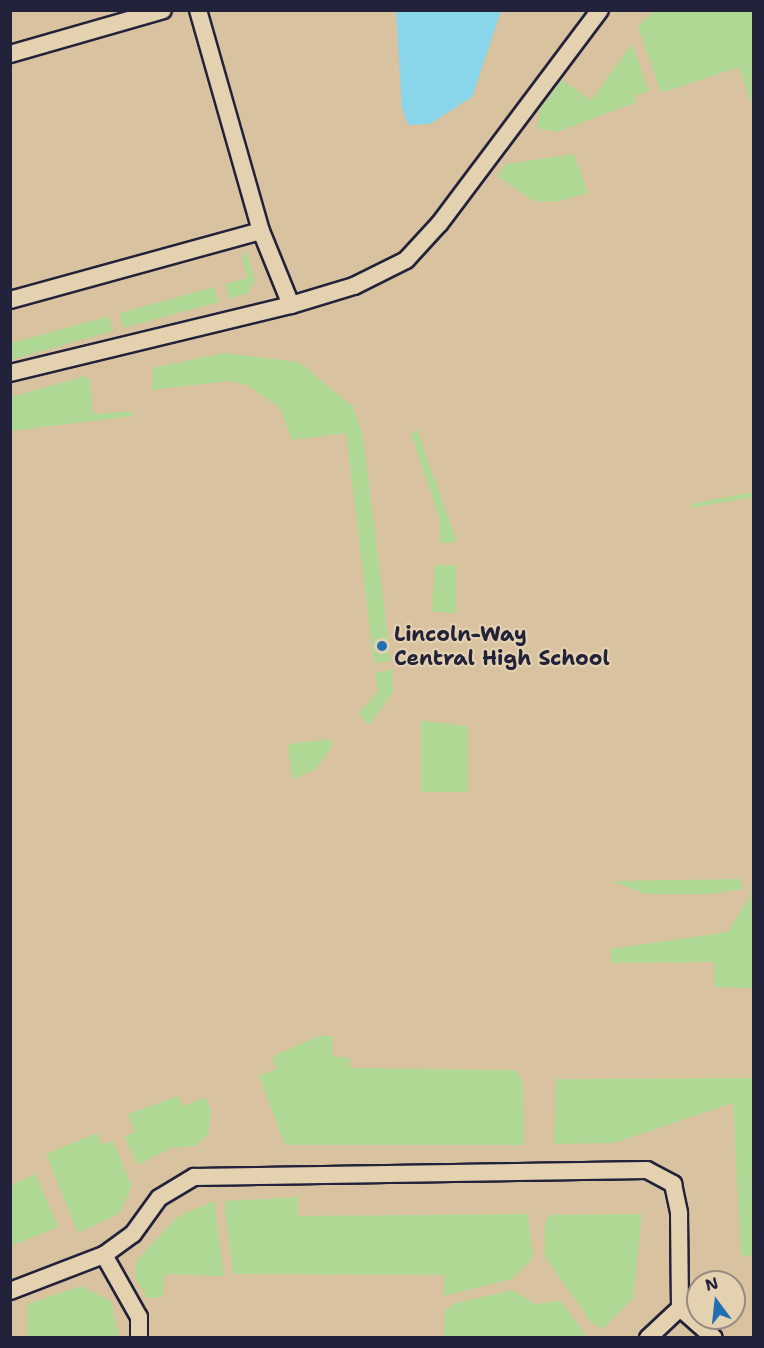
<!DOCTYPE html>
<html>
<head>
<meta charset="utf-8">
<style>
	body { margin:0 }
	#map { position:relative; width:764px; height:1348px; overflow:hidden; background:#e8d1ab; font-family:"Shantell Sans",sans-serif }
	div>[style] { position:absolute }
	.built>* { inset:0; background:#d9c2a0 }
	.green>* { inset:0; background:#afd895 }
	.water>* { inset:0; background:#89d5e9 }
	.roads { filter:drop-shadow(2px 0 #22223b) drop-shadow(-2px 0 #22223b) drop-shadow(0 2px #22223b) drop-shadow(0 -2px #22223b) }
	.service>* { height:16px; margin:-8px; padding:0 8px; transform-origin:8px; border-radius:8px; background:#e4d1af }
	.dots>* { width:16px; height:16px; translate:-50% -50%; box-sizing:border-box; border:3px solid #e4d1af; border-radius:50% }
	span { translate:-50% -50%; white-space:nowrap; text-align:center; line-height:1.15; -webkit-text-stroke:4.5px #e4d1af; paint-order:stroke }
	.poi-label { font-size:21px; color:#22223b; font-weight:700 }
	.left { translate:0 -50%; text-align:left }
	.frame { position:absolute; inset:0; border:12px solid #22223b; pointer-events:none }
	.north { position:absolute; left:686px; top:1270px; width:60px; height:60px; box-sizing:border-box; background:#e4d1af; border:2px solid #968b81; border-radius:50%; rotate:345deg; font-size:16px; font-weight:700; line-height:24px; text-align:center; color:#22223b }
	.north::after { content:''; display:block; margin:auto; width:21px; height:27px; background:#1f6fb2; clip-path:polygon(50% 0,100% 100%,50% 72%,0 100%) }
</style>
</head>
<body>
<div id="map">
	<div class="built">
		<div style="clip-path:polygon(evenodd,10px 11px,753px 11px,753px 1337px,11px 1337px,10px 11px,698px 1282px,734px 1282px,734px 1318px,698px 1318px,698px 1282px)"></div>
	</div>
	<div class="green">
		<div style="clip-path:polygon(653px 11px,753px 11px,753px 108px,739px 67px,661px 93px,638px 27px)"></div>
		<div style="clip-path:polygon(632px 44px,649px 91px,634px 96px,637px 102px,557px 132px,537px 128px,540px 109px,562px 80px,591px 100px)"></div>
		<div style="clip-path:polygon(574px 154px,588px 193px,556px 202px,533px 201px,497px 176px,506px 164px)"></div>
		<div style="clip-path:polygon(247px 252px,255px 281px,248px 293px,229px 299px,225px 284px,247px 278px,242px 256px)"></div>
		<div style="clip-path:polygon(214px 287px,219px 302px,123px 328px,120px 313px)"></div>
		<div style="clip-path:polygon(109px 316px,112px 331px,11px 360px,11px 343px)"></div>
		<div style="clip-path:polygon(224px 353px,299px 362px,353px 407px,363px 436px,391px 661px,374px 663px,346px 433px,292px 440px,280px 408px,247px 385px,229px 381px,152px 390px,153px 368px)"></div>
		<div style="clip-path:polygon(85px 376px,90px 379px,93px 414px,131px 411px,133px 416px,11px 431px,11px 397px)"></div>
		<div style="clip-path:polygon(417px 429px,457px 542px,439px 543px,440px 520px,411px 434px)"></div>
		<div style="clip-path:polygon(753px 492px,753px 497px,691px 508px,690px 504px)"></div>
		<div style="clip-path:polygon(435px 565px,456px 565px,456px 613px,432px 612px)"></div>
		<div style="clip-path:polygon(392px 669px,393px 692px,369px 725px,358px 714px,378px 691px,375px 673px)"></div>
		<div style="clip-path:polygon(421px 721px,468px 726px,468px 792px,421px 792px)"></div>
		<div style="clip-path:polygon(330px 739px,333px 744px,315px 770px,292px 779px,288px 744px)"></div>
		<div style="clip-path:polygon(740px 879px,743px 889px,712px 894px,646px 894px,612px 881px)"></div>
		<div style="clip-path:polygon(751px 881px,753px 988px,714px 987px,714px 962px,611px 963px,611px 949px,728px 932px,750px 896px)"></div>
		<div style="clip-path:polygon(319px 1036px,332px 1036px,332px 1056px,349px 1058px,351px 1068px,516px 1070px,523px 1083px,524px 1145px,285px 1145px,259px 1076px,276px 1069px,272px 1057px)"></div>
		<div style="clip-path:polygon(753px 1078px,753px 1257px,741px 1255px,733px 1103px,614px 1143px,554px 1144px,556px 1079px)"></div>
		<div style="clip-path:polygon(178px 1096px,183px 1106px,206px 1097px,211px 1111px,209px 1133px,196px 1146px,171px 1148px,138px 1165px,124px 1137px,135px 1132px,128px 1114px)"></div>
		<div style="clip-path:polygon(97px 1133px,102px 1145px,113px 1141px,132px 1186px,120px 1213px,78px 1233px,46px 1154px)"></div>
		<div style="clip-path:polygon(36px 1174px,58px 1227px,11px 1246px,11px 1185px)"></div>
		<div style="clip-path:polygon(298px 1197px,298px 1216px,528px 1214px,533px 1258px,512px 1279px,444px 1296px,444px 1275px,233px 1274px,224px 1201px)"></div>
		<div style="clip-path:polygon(214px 1201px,224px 1276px,164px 1274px,163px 1297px,147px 1298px,135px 1277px,136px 1261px,177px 1217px)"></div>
		<div style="clip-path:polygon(642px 1214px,633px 1298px,603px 1329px,590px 1321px,545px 1257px,545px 1225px,549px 1215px)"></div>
		<div style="clip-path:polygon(81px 1286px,111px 1301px,119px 1337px,27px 1337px,27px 1304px)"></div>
		<div style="clip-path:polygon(513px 1290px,535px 1304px,561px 1301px,587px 1337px,444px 1337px,445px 1311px,455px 1303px)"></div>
	</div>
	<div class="water">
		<div style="clip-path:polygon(396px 11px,501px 11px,472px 97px,430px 124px,408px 125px,402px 108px)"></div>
	</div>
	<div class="roads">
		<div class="service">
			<div style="left:198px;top:10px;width:230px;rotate:74.1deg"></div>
			<div style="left:261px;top:231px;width:80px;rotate:67.9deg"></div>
			<div style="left:10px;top:54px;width:159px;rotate:-16deg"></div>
			<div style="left:10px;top:300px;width:260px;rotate:-15.4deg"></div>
			<div style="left:10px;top:373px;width:289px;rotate:-13.6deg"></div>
			<div style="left:291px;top:305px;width:66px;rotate:-16.8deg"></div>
			<div style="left:354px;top:286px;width:58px;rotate:-26.6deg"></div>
			<div style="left:406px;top:260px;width:50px;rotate:-47.4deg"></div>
			<div style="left:440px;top:223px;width:266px;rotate:-53.1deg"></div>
			<div style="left:104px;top:1255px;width:71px;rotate:60.6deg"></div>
			<div style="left:139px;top:1317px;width:21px;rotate:90deg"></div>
			<div style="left:10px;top:1291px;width:101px;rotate:-21deg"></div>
			<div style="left:104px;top:1255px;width:36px;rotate:-36deg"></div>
			<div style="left:133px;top:1234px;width:44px;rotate:-54.2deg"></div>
			<div style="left:159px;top:1198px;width:41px;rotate:-31deg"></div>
			<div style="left:194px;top:1177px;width:453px;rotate:-0.9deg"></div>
			<div style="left:647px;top:1170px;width:30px;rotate:28deg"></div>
			<div style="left:673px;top:1184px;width:30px;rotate:78deg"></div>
			<div style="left:679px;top:1213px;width:95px;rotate:89.4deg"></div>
			<div style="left:680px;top:1308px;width:44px;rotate:136.8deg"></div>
			<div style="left:680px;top:1308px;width:45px;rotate:41.4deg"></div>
		</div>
	</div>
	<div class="dots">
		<div style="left:382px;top:646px;background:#1f6fb2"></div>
	</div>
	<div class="poi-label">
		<span class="left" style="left:394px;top:646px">Lincoln-Way<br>Central High School</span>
	</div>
	<div class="frame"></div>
	<div class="north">N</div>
</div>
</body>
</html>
